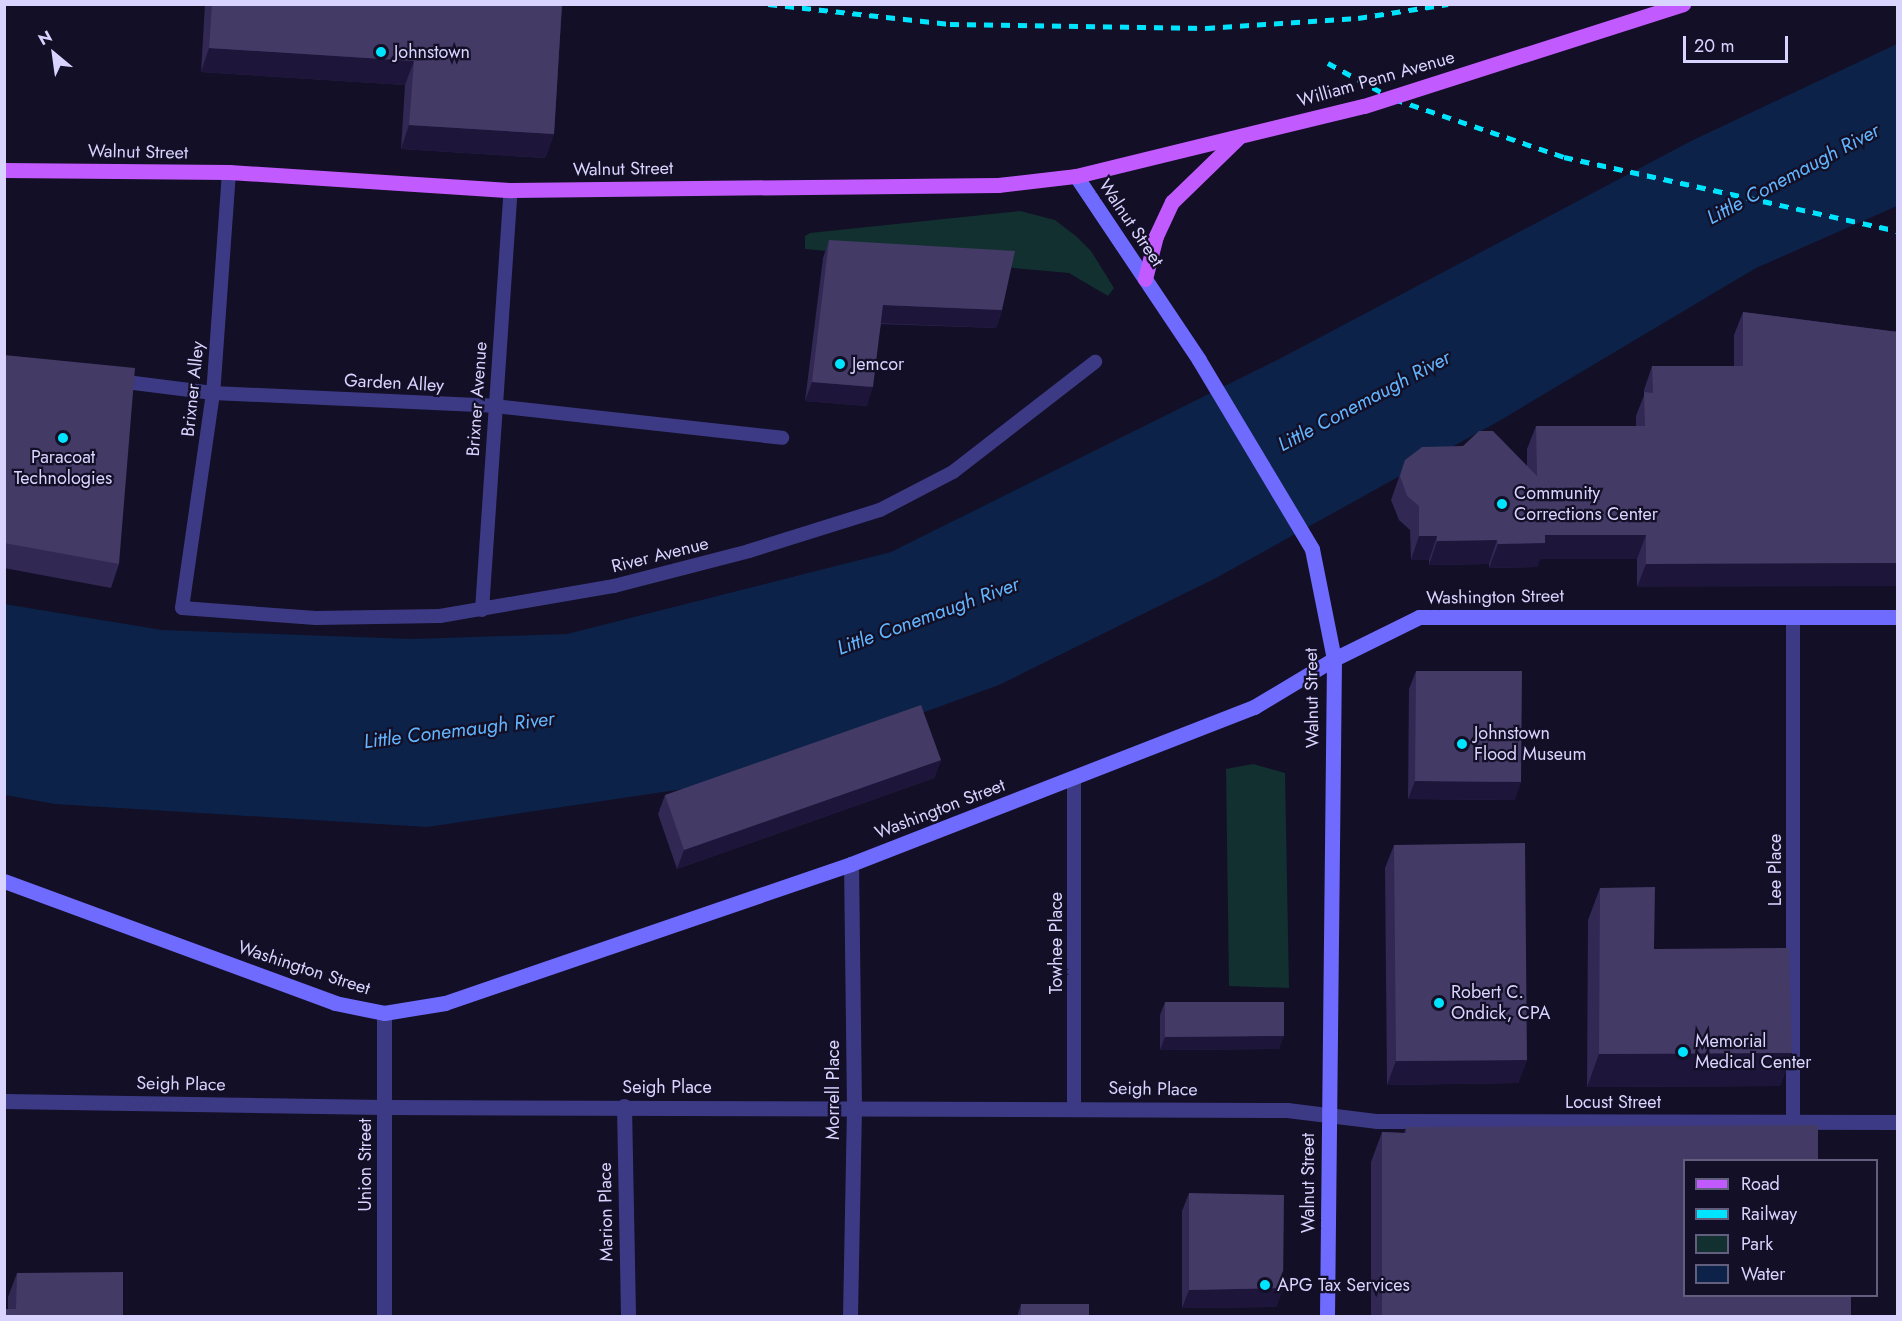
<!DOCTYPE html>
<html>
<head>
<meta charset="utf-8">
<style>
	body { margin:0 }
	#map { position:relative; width:1902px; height:1321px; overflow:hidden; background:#130f26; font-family:Jost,sans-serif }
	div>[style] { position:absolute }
	.green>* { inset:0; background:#12302f }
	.water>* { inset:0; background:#0c2248 }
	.lane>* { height:14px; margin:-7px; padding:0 7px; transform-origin:7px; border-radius:7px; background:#3d3a85 }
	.street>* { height:15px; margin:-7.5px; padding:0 7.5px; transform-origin:7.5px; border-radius:7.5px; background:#3d3a85 }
	.secondary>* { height:15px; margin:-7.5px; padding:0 7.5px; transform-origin:7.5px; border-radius:7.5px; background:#6f6bff }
	.primary>* { height:15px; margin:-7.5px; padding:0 7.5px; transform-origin:7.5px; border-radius:7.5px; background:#c25bff }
	.rail>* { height:4.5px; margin-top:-2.25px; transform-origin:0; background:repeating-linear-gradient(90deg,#00e5ff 0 9px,transparent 0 17px) }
	.primary-bridge>* { height:15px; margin:-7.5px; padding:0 7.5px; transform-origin:7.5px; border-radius:7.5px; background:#c25bff }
	.wall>* { inset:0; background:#312854 }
	.shaded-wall>* { inset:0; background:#1d163a }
	.building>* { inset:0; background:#433a66 }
	.dots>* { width:16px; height:16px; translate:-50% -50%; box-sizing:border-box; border:3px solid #130f26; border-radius:50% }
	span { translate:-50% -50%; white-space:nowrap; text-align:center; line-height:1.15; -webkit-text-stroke:4.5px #130f26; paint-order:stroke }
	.poi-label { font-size:18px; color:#d9d4ff }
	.left { translate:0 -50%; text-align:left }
	.street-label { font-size:18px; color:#d9d4ff }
	.water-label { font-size:20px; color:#62b6ff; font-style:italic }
	.frame { position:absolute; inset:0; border:6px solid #d9d4ff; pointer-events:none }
	.legend { position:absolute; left:1683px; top:1159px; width:195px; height:138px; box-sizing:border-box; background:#130f26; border:2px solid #625e7d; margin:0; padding:8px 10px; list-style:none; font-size:18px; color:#d9d4ff }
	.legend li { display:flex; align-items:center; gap:12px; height:30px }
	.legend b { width:30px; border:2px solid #625e7d }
	.north { position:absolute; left:24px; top:24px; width:60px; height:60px; -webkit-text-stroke:4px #130f26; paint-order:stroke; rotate:331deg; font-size:16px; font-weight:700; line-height:24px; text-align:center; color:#d9d4ff }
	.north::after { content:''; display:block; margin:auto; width:21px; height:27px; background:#d9d4ff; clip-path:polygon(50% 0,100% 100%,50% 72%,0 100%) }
	.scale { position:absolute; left:1683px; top:36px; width:105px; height:27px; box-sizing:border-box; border:3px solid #d9d4ff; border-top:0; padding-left:8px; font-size:18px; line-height:21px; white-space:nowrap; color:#d9d4ff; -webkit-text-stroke:4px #130f26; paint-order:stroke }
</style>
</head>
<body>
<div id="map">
	<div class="green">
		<div style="clip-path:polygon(1020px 211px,1055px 220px,1077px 237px,1091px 251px,1114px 288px,1108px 296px,1069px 273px,805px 249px,805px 236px,810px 233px)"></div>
		<div style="clip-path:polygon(1253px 764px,1285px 773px,1289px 988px,1229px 986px,1226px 769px)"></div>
	</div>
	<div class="water">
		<div style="clip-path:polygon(1897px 44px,1897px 206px,1756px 268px,1499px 421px,1216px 578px,999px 685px,731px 782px,427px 827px,55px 804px,5px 795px,4px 604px,162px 630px,412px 639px,567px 634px,891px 552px,1283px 357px,1691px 141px)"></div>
	</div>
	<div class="lane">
		<div style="left:229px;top:172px;width:222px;rotate:94.1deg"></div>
		<div style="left:213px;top:393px;width:217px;rotate:98.2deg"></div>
		<div style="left:182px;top:608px;width:134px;rotate:4.3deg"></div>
		<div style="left:316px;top:618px;width:124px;rotate:-0.9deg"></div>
		<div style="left:440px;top:616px;width:177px;rotate:-9.8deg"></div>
		<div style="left:614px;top:586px;width:139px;rotate:-14.5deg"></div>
		<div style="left:749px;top:551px;width:137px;rotate:-17.4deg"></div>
		<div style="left:880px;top:510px;width:82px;rotate:-27.5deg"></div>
		<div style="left:953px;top:472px;width:180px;rotate:-37.8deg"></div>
		<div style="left:118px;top:381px;width:96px;rotate:7.2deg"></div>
		<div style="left:213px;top:393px;width:281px;rotate:2.6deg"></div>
		<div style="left:494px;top:406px;width:290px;rotate:6.3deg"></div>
		<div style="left:482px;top:610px;width:421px;rotate:-86.1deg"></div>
		<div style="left:1793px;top:617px;width:505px;rotate:90deg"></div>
		<div style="left:1074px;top:1108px;width:330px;rotate:-90deg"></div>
	</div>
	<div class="street">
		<div style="left:4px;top:1101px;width:380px;rotate:0.9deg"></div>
		<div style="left:384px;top:1107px;width:903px;rotate:0.19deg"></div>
		<div style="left:1287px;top:1110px;width:91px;rotate:7deg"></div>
		<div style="left:1377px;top:1121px;width:521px;rotate:0.11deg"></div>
		<div style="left:624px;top:1106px;width:210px;rotate:88.9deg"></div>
		<div style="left:384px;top:1316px;width:303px;rotate:-90deg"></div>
		<div style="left:850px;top:1316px;width:209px;rotate:-88.9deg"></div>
		<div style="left:854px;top:1107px;width:243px;rotate:-90.7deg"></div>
	</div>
	<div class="secondary">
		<div style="left:1076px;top:176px;width:221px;rotate:56.2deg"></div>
		<div style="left:1199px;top:360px;width:220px;rotate:59.1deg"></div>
		<div style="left:1312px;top:549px;width:112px;rotate:78.7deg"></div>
		<div style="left:1334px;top:659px;width:657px;rotate:90.61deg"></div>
		<div style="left:4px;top:881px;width:353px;rotate:20.2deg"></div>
		<div style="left:335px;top:1003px;width:50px;rotate:11.5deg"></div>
		<div style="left:384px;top:1013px;width:62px;rotate:-9.3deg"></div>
		<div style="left:445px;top:1003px;width:429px;rotate:-18.9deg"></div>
		<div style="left:851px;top:864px;width:433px;rotate:-21.3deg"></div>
		<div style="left:1254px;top:707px;width:93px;rotate:-31deg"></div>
		<div style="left:1334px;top:659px;width:95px;rotate:-26.3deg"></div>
		<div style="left:1419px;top:617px;width:479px"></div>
	</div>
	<div class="primary">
		<div style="left:4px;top:170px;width:225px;rotate:0.5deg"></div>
		<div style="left:229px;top:172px;width:283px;rotate:3.7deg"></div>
		<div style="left:511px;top:190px;width:487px;rotate:-0.6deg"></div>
		<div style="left:998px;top:185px;width:79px;rotate:-6.6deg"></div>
		<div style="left:1076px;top:176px;width:296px;rotate:-13.7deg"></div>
		<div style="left:1145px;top:279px;width:44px;rotate:-75.7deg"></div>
		<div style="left:1156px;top:236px;width:38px;rotate:-65deg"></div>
		<div style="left:1172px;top:202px;width:92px;rotate:-44.1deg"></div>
	</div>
	<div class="rail">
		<div style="left:768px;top:4px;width:183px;rotate:6.3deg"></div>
		<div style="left:950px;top:24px;width:256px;rotate:0.9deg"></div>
		<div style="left:1206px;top:28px;width:152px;rotate:-3.8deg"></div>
		<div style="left:1358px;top:18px;width:91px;rotate:-8.8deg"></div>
		<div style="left:1328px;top:63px;width:75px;rotate:28.6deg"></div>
		<div style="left:1394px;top:99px;width:180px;rotate:18.8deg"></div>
		<div style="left:1564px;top:157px;width:342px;rotate:12.5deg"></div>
	</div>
	<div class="primary-bridge">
		<div style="left:1364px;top:106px;width:335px;rotate:-17.7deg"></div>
	</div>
	<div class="wall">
		<div style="clip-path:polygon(205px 4px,562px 4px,554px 134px,545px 158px,401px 149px,405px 85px,201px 72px)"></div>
		<div style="clip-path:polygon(829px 240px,1002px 310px,996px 328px,881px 324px,867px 406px,805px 401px,823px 258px)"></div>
		<div style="clip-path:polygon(1743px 312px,1898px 332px,1637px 587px,1637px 559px,1540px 559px,1537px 567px,1489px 568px,1489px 564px,1429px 565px,1429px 560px,1411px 560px,1410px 530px,1399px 520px,1391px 500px,1405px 460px,1527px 467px,1527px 449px,1536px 426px,1636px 426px,1636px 416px,1644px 395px,1644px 390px,1652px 366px,1734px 366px,1734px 335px)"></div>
		<div style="clip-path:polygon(4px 355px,119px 564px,111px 588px,4px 568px)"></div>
		<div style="clip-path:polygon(1416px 671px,1515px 800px,1408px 799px,1409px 689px)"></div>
		<div style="clip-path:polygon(941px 760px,934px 778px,677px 869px,658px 814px,665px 795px)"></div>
		<div style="clip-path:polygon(1394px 845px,1527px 1060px,1518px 1083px,1387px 1085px,1385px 868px)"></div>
		<div style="clip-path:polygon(1600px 888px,1654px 949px,1792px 1053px,1780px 1086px,1587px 1087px,1588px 920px)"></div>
		<div style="clip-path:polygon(1165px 1002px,1279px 1049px,1160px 1050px,1160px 1015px)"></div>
		<div style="clip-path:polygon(1406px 1127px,1684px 1161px,1851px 1317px,1371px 1317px,1371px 1162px,1382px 1132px,1404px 1133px)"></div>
		<div style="clip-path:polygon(1189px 1193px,1283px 1288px,1276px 1307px,1182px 1308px,1182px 1211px)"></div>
		<div style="clip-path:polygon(17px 1273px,123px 1317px,8px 1309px,8px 1297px)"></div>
		<div style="clip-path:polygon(1021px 1304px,1089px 1317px,1017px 1317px)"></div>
	</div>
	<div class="shaded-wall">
		<div style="clip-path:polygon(209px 48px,414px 61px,405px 85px,201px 72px)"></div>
		<div style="clip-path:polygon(409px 125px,554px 134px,545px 158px,401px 149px)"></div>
		<div style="clip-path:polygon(883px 305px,1002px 310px,996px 328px,876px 323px)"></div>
		<div style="clip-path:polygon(812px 382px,873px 387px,867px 406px,805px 401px)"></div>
		<div style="clip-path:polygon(1545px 535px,1646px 535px,1637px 559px,1540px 559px,1537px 567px,1489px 568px,1498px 544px)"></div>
		<div style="clip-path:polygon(1419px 536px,1437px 536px,1429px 560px,1411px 560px)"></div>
		<div style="clip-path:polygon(1497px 540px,1489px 564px,1429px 565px,1437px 541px)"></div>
		<div style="clip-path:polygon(1898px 563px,1898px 586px,1637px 587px,1646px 564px)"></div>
		<div style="clip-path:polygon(941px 760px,934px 778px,677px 869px,684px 850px)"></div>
		<div style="clip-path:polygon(1415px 781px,1521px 782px,1515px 800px,1408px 799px)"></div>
		<div style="clip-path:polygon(1284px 1036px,1279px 1049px,1160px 1050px,1165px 1037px)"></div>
		<div style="clip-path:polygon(1792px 1053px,1780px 1086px,1587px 1087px,1599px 1054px)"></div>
		<div style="clip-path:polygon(1527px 1060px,1518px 1083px,1387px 1085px,1396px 1061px)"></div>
		<div style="clip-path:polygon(1283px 1288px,1276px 1307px,1182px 1308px,1189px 1290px)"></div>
	</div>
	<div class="building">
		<div style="clip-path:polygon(212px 4px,562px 4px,554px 134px,409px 125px,414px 61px,209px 48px)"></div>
		<div style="clip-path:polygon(829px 240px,1015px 251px,1002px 310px,883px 305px,873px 387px,812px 382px)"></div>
		<div style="clip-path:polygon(1743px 312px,1898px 332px,1898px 563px,1646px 564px,1646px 535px,1545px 535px,1545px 543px,1498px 544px,1497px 540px,1437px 541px,1437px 536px,1419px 536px,1419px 506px,1407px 496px,1400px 476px,1405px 460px,1422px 447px,1463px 446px,1479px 431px,1493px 431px,1537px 476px,1536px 426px,1645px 426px,1644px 392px,1653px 393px,1652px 366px,1743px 366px)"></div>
		<div style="clip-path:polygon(4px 355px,135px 368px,119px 564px,4px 543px)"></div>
		<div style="clip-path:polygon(1416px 671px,1522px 671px,1521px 782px,1415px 781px)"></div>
		<div style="clip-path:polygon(921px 705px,941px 760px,684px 850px,665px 795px)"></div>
		<div style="clip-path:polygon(1525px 843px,1527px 1060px,1396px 1061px,1394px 845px)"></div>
		<div style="clip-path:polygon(1655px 887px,1654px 949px,1789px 948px,1792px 1053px,1599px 1054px,1600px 888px)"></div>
		<div style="clip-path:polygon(1165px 1002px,1284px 1002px,1284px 1036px,1165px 1037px)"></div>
		<div style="clip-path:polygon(1818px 1125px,1818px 1161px,1684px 1161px,1684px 1296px,1851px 1296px,1851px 1317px,1382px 1317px,1382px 1132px,1406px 1133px,1406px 1127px)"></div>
		<div style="clip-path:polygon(1189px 1193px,1284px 1195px,1283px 1288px,1189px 1290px)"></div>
		<div style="clip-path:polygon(123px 1272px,123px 1317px,4px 1317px,4px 1309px,16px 1309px,17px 1273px)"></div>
		<div style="clip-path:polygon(1021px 1304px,1089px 1304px,1089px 1317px,1021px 1317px)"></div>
	</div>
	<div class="dots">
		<div style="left:381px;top:52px;background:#00e5ff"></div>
		<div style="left:840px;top:364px;background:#00e5ff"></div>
		<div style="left:63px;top:438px;background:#00e5ff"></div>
		<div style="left:1502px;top:504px;background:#00e5ff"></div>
		<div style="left:1462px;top:744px;background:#00e5ff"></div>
		<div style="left:1439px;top:1003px;background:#00e5ff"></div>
		<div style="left:1683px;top:1052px;background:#00e5ff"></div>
		<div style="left:1265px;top:1285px;background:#00e5ff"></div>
	</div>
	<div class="poi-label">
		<span class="left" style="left:394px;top:52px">Johnstown</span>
		<span class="left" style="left:852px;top:364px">Jemcor</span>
		<span style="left:63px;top:468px">Paracoat<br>Technologies</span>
		<span class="left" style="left:1514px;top:504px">Community<br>Corrections Center</span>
		<span class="left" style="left:1474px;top:744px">Johnstown<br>Flood Museum</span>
		<span class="left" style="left:1451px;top:1003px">Robert C.<br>Ondick, CPA</span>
		<span class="left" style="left:1695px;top:1052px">Memorial<br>Medical Center</span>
		<span class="left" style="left:1277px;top:1285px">APG Tax Services</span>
	</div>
	<div class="street-label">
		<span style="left:1376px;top:79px;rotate:-16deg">William Penn Avenue</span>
		<span style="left:138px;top:152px;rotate:1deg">Walnut Street</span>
		<span style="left:623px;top:169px;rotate:-1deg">Walnut Street</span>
		<span style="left:1131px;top:223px;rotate:56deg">Walnut Street</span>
		<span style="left:394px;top:383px;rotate:3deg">Garden Alley</span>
		<span style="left:193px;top:389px;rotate:-84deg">Brixner Alley</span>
		<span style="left:477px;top:399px;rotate:-86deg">Brixner Avenue</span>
		<span style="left:660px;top:555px;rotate:-14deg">River Avenue</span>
		<span style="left:1495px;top:597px;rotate:-1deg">Washington Street</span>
		<span style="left:1312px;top:698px;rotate:-91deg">Walnut Street</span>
		<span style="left:940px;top:809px;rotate:-21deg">Washington Street</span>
		<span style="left:1775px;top:870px;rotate:-90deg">Lee Place</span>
		<span style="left:1056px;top:943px;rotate:-90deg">Towhee Place</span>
		<span style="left:304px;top:968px;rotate:18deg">Washington Street</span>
		<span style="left:181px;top:1084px;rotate:1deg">Seigh Place</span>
		<span style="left:667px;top:1087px">Seigh Place</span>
		<span style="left:1153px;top:1089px;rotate:1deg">Seigh Place</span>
		<span style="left:833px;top:1090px;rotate:-90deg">Morrell Place</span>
		<span style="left:1613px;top:1102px">Locust Street</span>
		<span style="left:365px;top:1165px;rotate:-90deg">Union Street</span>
		<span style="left:1308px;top:1183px;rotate:-90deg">Walnut Street</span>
		<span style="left:606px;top:1212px;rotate:-91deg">Marion Place</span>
	</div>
	<div class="water-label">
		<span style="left:1793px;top:174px;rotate:-28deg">Little Conemaugh River</span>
		<span style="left:1364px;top:401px;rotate:-28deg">Little Conemaugh River</span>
		<span style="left:928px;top:616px;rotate:-20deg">Little Conemaugh River</span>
		<span style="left:459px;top:730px;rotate:-7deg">Little Conemaugh River</span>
	</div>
	<div class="frame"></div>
	<ul class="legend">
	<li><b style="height:8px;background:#c25bff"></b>Road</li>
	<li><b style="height:8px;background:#00e5ff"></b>Railway</li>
	<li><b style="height:16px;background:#12302f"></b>Park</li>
	<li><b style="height:16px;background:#0c2248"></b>Water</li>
	</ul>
	<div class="north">N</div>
	<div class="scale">20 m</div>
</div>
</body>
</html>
